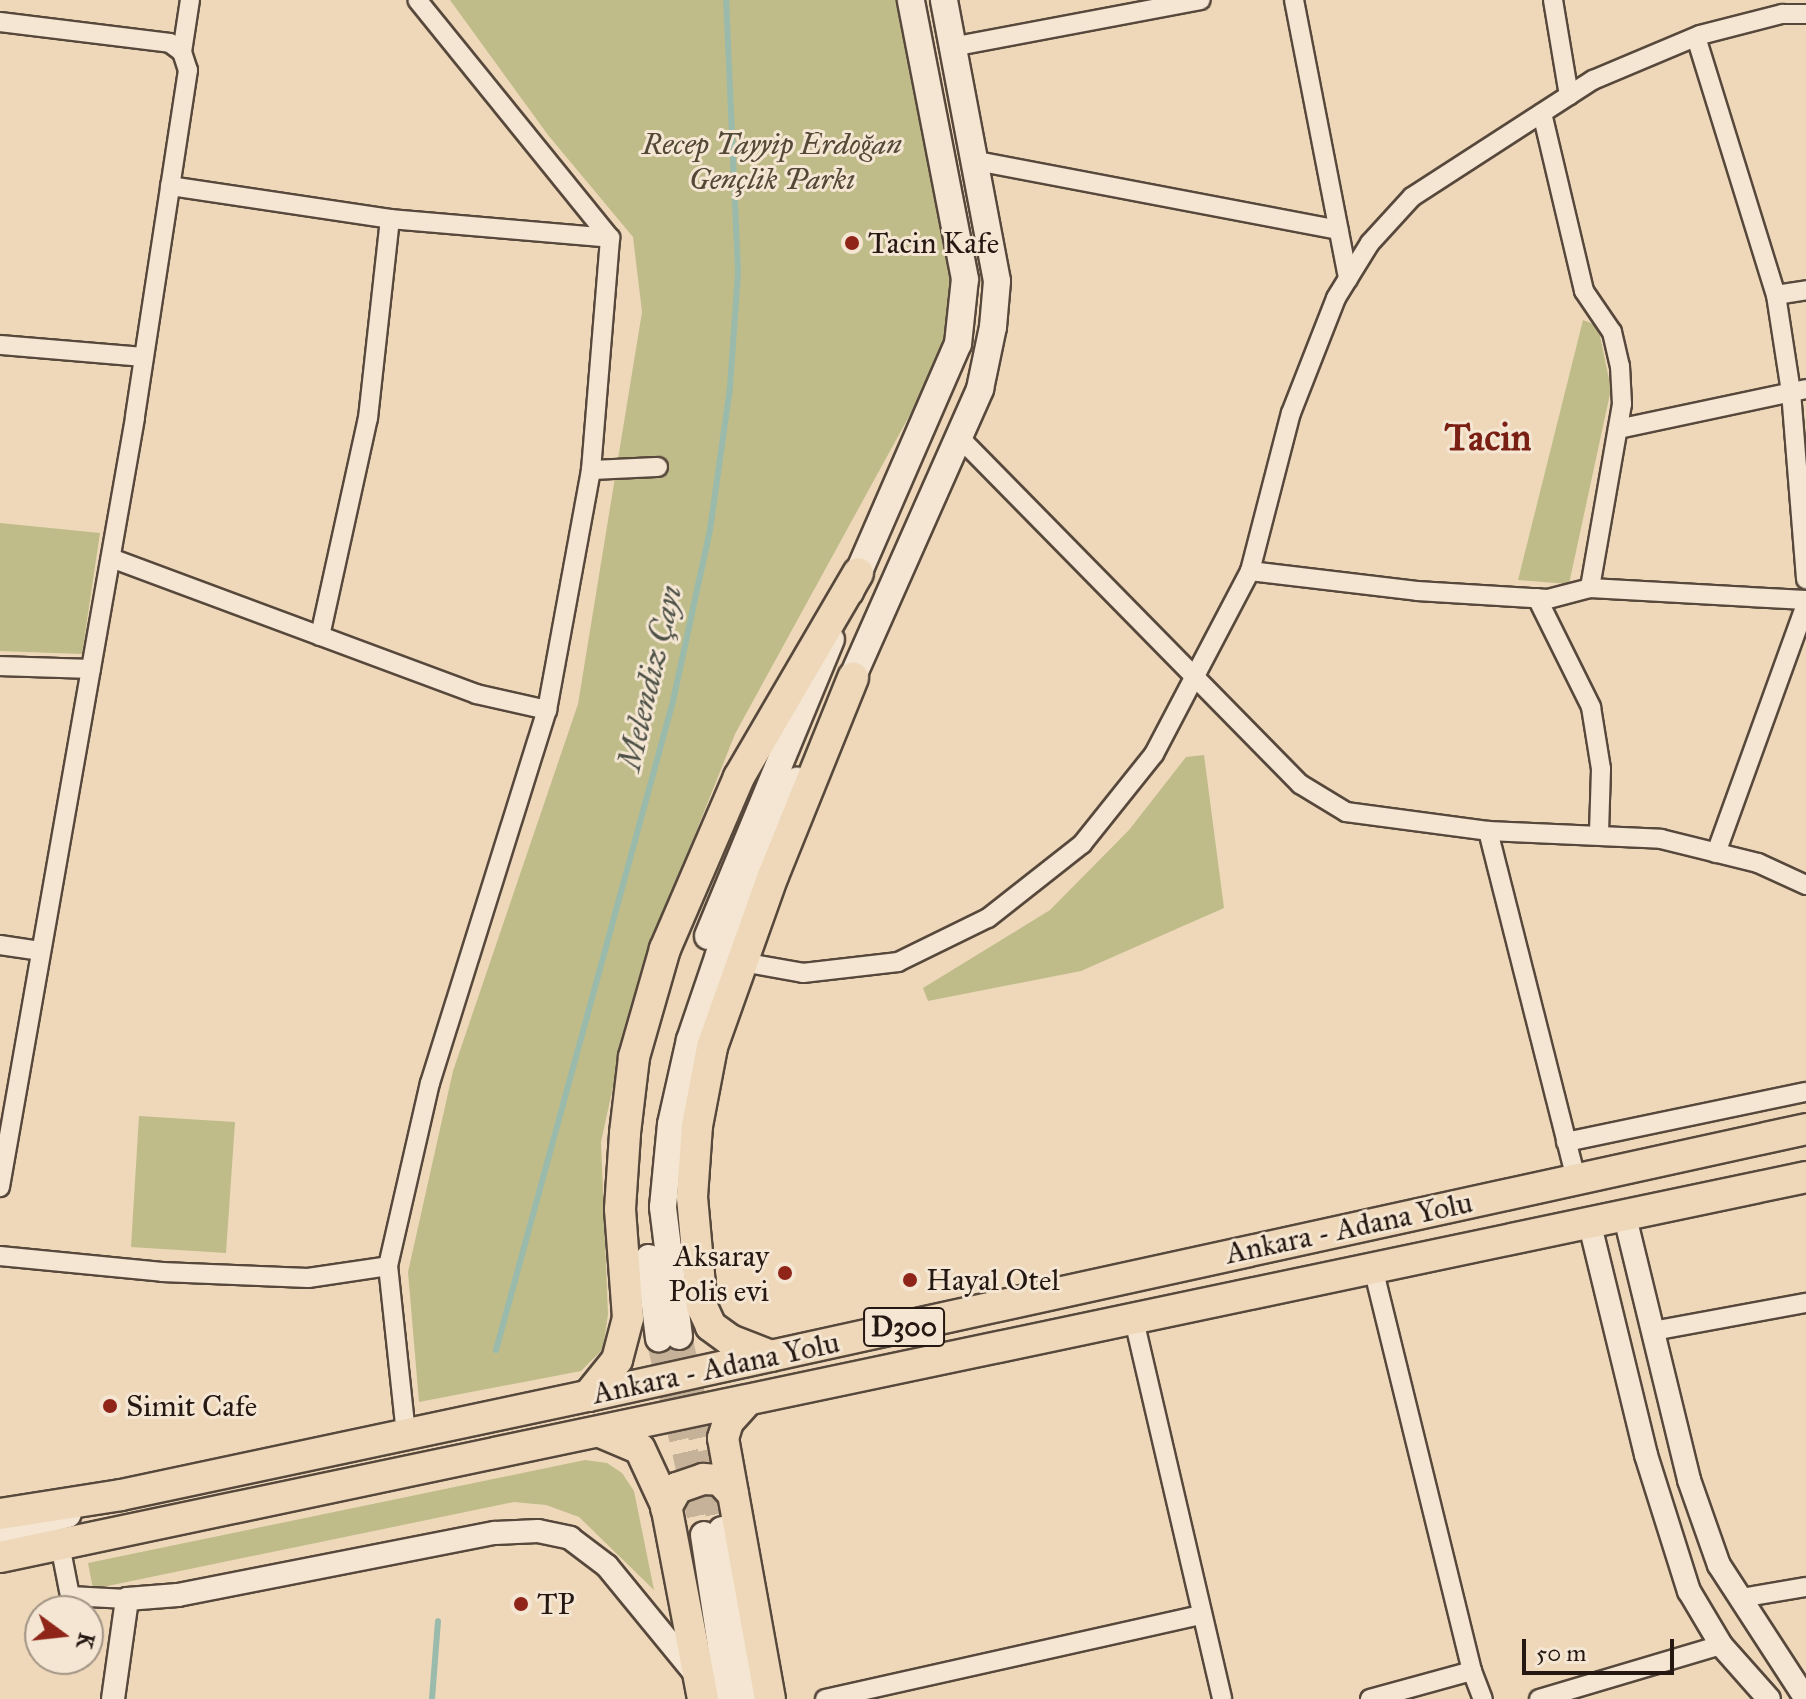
<!DOCTYPE html>
<html>
<head>
<meta charset="utf-8">
<style>
	body { margin:0 }
	#map { position:relative; width:1806px; height:1699px; overflow:hidden; background:#eed8b9; font-family:"IM FELL Great Primer",serif }
	div>[style] { position:absolute }
	.green>* { inset:0; background:#bfbc8a }
	.stream>* { height:6px; margin:-3px; padding:0 3px; transform-origin:3px; border-radius:3px; background:#9abaab }
	.secondary-tunnel>* { height:26px; margin-top:-13px; transform-origin:0; background:repeating-linear-gradient(90deg,#c6b298 0 26px,transparent 0 39px) }
	.roads { filter:drop-shadow(2px 0 #57483c) drop-shadow(-2px 0 #57483c) drop-shadow(0 2px #57483c) drop-shadow(0 -2px #57483c) }
	.minor>* { height:18px; margin:-9px; padding:0 9px; transform-origin:9px; border-radius:9px; background:#f4e6d2 }
	.tertiary>* { height:22px; margin:-11px; padding:0 11px; transform-origin:11px; border-radius:11px; background:#f4e6d2 }
	.secondary>* { height:26px; margin:-13px; padding:0 13px; transform-origin:13px; border-radius:13px; background:#f4e6d2 }
	.trunk>* { height:30px; margin:-15px; padding:0 15px; transform-origin:15px; border-radius:15px; background:#eed8b9 }
	.dots>* { width:22px; height:22px; translate:-50% -50%; box-sizing:border-box; border:4px solid #f4e6d2; border-radius:50% }
	span { translate:-50% -50%; white-space:nowrap; text-align:center; line-height:1.15; -webkit-text-stroke:6px #f4e6d2; paint-order:stroke }
	.shield-label span { padding:2px 6px; background:#f4e6d2; border:2px solid; border-radius:6px; -webkit-text-stroke-width:0 }
	.shield-label { font-size:28px; color:#251812; font-weight:700 }
	.park-label { font-size:30px; color:#534936; font-style:italic }
	.poi-label { font-size:30px; color:#251812 }
	.left { translate:0 -50%; text-align:left }
	.right { translate:-100% -50%; text-align:right }
	.street-label { font-size:30px; color:#251812 }
	.water-label { font-size:32px; color:#4e5148; font-style:italic }
	.district-label { font-size:38px; color:#7a1f14; font-weight:700 }
	.north { position:absolute; left:24px; top:1595px; width:80px; height:80px; box-sizing:border-box; background:#f4e6d2; border:2px solid #a19485; border-radius:50%; rotate:105deg; font-size:22px; font-weight:700; line-height:32px; text-align:center; color:#251812 }
	.north::after { content:''; display:block; margin:auto; width:28px; height:36px; background:#8f2418; clip-path:polygon(50% 0,100% 100%,50% 72%,0 100%) }
	.scale { position:absolute; left:1522px; top:1639px; width:152px; height:36px; box-sizing:border-box; border:4px solid #251812; border-top:0; padding-left:10px; font-size:24px; line-height:28px; white-space:nowrap; color:#251812; -webkit-text-stroke:6px #f4e6d2; paint-order:stroke }
</style>
</head>
<body>
<div id="map">
	<div class="green">
		<div style="clip-path:polygon(450px 0,902px 0,956px 305px,947px 347px,735px 734px,663px 915px,626px 1027px,601px 1142px,608px 1314px,603px 1349px,581px 1371px,419px 1402px,408px 1272px,453px 1071px,578px 704px,642px 312px,633px 237px,548px 135px)"></div>
		<div style="clip-path:polygon(1583px 320px,1598px 326px,1611px 389px,1569px 584px,1518px 580px)"></div>
		<div style="clip-path:polygon(0 523px,100px 533px,82px 654px,0 651px)"></div>
		<div style="clip-path:polygon(1204px 755px,1224px 908px,1081px 971px,928px 1001px,923px 988px,1050px 910px,1129px 830px,1186px 757px)"></div>
		<div style="clip-path:polygon(139px 1116px,235px 1122px,226px 1253px,131px 1247px)"></div>
		<div style="clip-path:polygon(585px 1460px,607px 1463px,622px 1473px,634px 1491px,654px 1590px,579px 1517px,546px 1505px,514px 1502px,93px 1589px,88px 1563px)"></div>
	</div>
	<div class="stream">
		<div style="left:496px;top:1350px;width:673px;rotate:-74.74deg"></div>
		<div style="left:673px;top:701px;width:175px;rotate:-77.8deg"></div>
		<div style="left:710px;top:530px;width:144px;rotate:-82deg"></div>
		<div style="left:730px;top:387px;width:115px;rotate:-86deg"></div>
		<div style="left:738px;top:272px;width:272px;rotate:-92.5deg"></div>
		<div style="left:432px;top:1699px;width:78px;rotate:-85.6deg"></div>
	</div>
	<div class="secondary-tunnel">
		<div style="left:679px;top:1336px;width:199px;rotate:77.5deg"></div>
		<div style="left:659px;top:1338px;width:202px;rotate:77.1deg"></div>
	</div>
	<div class="roads">
		<div class="minor">
			<div style="left:1294px;top:0;width:284px;rotate:79deg"></div>
			<div style="left:1553px;top:0;width:97px;rotate:80.5deg"></div>
			<div style="left:0;top:22px;width:171px;rotate:7deg"></div>
			<div style="left:170px;top:43px;width:15px;rotate:37deg"></div>
			<div style="left:182px;top:52px;width:19px;rotate:72deg"></div>
			<div style="left:188px;top:70px;width:352px;rotate:98.7deg"></div>
			<div style="left:135px;top:418px;width:781px;rotate:99.96deg"></div>
			<div style="left:1696px;top:37px;width:270px;rotate:72.8deg"></div>
			<div style="left:1776px;top:295px;width:30px;rotate:-9deg"></div>
			<div style="left:952px;top:47px;width:253px;rotate:-10.7deg"></div>
			<div style="left:182px;top:52px;width:53px;rotate:-81.3deg"></div>
			<div style="left:1542px;top:113px;width:183px;rotate:76.7deg"></div>
			<div style="left:1584px;top:291px;width:50px;rotate:55.7deg"></div>
			<div style="left:1612px;top:332px;width:35px;rotate:77deg"></div>
			<div style="left:1620px;top:366px;width:38px;rotate:87deg"></div>
			<div style="left:1622px;top:404px;width:187px;rotate:99.9deg"></div>
			<div style="left:977px;top:161px;width:368px;rotate:10.8deg"></div>
			<div style="left:170px;top:186px;width:222px;rotate:8.5deg"></div>
			<div style="left:390px;top:219px;width:221px;rotate:4.9deg"></div>
			<div style="left:1776px;top:295px;width:98px;rotate:81.2deg"></div>
			<div style="left:1791px;top:392px;width:188px;rotate:85.4deg"></div>
			<div style="left:0;top:345px;width:144px;rotate:4.8deg"></div>
			<div style="left:1618px;top:429px;width:192px;rotate:-12deg"></div>
			<div style="left:959px;top:437px;width:487px;rotate:45.5deg"></div>
			<div style="left:1300px;top:784px;width:54px;rotate:31.3deg"></div>
			<div style="left:1346px;top:812px;width:143px;rotate:7.6deg"></div>
			<div style="left:1488px;top:831px;width:173px;rotate:2.6deg"></div>
			<div style="left:1661px;top:839px;width:100px;rotate:13.9deg"></div>
			<div style="left:1758px;top:863px;width:53px;rotate:24.6deg"></div>
			<div style="left:591px;top:470px;width:67px;rotate:-2.6deg"></div>
			<div style="left:111px;top:558px;width:390px;rotate:20.4deg"></div>
			<div style="left:476px;top:694px;width:73px;rotate:12.7deg"></div>
			<div style="left:1250px;top:571px;width:168px;rotate:6.8deg"></div>
			<div style="left:1417px;top:591px;width:131px;rotate:3.5deg"></div>
			<div style="left:1548px;top:599px;width:43px;rotate:-14.7deg"></div>
			<div style="left:1590px;top:588px;width:216px;rotate:3.2deg"></div>
			<div style="left:1537px;top:598px;width:122px;rotate:63.6deg"></div>
			<div style="left:1591px;top:707px;width:63px;rotate:80.8deg"></div>
			<div style="left:1601px;top:769px;width:64px;rotate:91.8deg"></div>
			<div style="left:320px;top:636px;width:223px;rotate:-77.6deg"></div>
			<div style="left:368px;top:418px;width:200px;rotate:-83.7deg"></div>
			<div style="left:0;top:666px;width:91px;rotate:1.9deg"></div>
			<div style="left:1488px;top:831px;width:358px;rotate:75.8deg"></div>
			<div style="left:1716px;top:853px;width:265px;rotate:-70.1deg"></div>
			<div style="left:0;top:945px;width:40px;rotate:8.5deg"></div>
			<div style="left:742px;top:962px;width:62px;rotate:10.2deg"></div>
			<div style="left:803px;top:973px;width:96px;rotate:-6.6deg"></div>
			<div style="left:898px;top:962px;width:100px;rotate:-26.1deg"></div>
			<div style="left:988px;top:918px;width:120px;rotate:-38.2deg"></div>
			<div style="left:1082px;top:844px;width:115px;rotate:-51.3deg"></div>
			<div style="left:1154px;top:754px;width:207px;rotate:-62.3deg"></div>
			<div style="left:1250px;top:571px;width:163px;rotate:-75.5deg"></div>
			<div style="left:1291px;top:413px;width:123px;rotate:-68.6deg"></div>
			<div style="left:1336px;top:298px;width:65px;rotate:-58.3deg"></div>
			<div style="left:1370px;top:243px;width:62px;rotate:-47.6deg"></div>
			<div style="left:1412px;top:197px;width:216px;rotate:-32.9deg"></div>
			<div style="left:1593px;top:80px;width:116px;rotate:-22.8deg"></div>
			<div style="left:1700px;top:35px;width:85px;rotate:-14.4deg"></div>
			<div style="left:1782px;top:14px;width:24px"></div>
			<div style="left:1566px;top:1142px;width:245px;rotate:-11.8deg"></div>
			<div style="left:0;top:1256px;width:163px;rotate:5.6deg"></div>
			<div style="left:162px;top:1272px;width:146px;rotate:2.4deg"></div>
			<div style="left:308px;top:1278px;width:81px;rotate:-8.5deg"></div>
			<div style="left:1373px;top:1268px;width:415px;rotate:76.2deg"></div>
			<div style="left:1472px;top:1671px;width:30px;rotate:69deg"></div>
			<div style="left:1134px;top:1320px;width:389px;rotate:76.9deg"></div>
			<div style="left:1653px;top:1331px;width:156px;rotate:-10.4deg"></div>
			<div style="left:406px;top:1434px;width:169px;rotate:-96.1deg"></div>
			<div style="left:388px;top:1266px;width:188px;rotate:-77.1deg"></div>
			<div style="left:430px;top:1083px;width:391px;rotate:-72.6deg"></div>
			<div style="left:547px;top:710px;width:244px;rotate:-79.6deg"></div>
			<div style="left:591px;top:470px;width:233px;rotate:-85.3deg"></div>
			<div style="left:610px;top:238px;width:306px;rotate:-129deg"></div>
			<div style="left:60px;top:1545px;width:52px;rotate:78.9deg"></div>
			<div style="left:70px;top:1596px;width:57px;rotate:3deg"></div>
			<div style="left:1741px;top:1598px;width:66px;rotate:-9.6deg"></div>
			<div style="left:825px;top:1699px;width:386px;rotate:-12.6deg"></div>
			<div style="left:1370px;top:1699px;width:106px;rotate:-15.4deg"></div>
			<div style="left:1539px;top:1699px;width:190px;rotate:-16.5deg"></div>
		</div>
		<div class="tertiary">
			<div style="left:1624px;top:1213px;width:275px;rotate:76.3deg"></div>
			<div style="left:1689px;top:1480px;width:90px;rotate:70.6deg"></div>
			<div style="left:1719px;top:1565px;width:160px;rotate:57deg"></div>
			<div style="left:1589px;top:1221px;width:241px;rotate:76.3deg"></div>
			<div style="left:1646px;top:1455px;width:143px;rotate:72.5deg"></div>
			<div style="left:1689px;top:1591px;width:63px;rotate:59.3deg"></div>
			<div style="left:1721px;top:1645px;width:72px;rotate:48.4deg"></div>
			<div style="left:113px;top:1699px;width:101px;rotate:-82deg"></div>
			<div style="left:127px;top:1599px;width:51px;rotate:-4.5deg"></div>
			<div style="left:178px;top:1595px;width:323px;rotate:-11.1deg"></div>
			<div style="left:495px;top:1533px;width:43px;rotate:-2.7deg"></div>
			<div style="left:538px;top:1531px;width:33px;rotate:12deg"></div>
			<div style="left:570px;top:1538px;width:46px;rotate:37.1deg"></div>
			<div style="left:607px;top:1566px;width:142px;rotate:50.7deg"></div>
		</div>
		<div class="secondary">
			<div style="left:850px;top:592px;width:270px;rotate:-66.5deg"></div>
			<div style="left:958px;top:344px;width:65px;rotate:-83.9deg"></div>
			<div style="left:965px;top:279px;width:284px;rotate:-101deg"></div>
			<div style="left:845px;top:694px;width:334px;rotate:-66.1deg"></div>
			<div style="left:980px;top:389px;width:63px;rotate:-78.2deg"></div>
			<div style="left:993px;top:327px;width:46px;rotate:-85deg"></div>
			<div style="left:997px;top:281px;width:286px;rotate:-100.7deg"></div>
			<div style="left:708px;top:936px;width:321px;rotate:-67.5deg"></div>
			<div style="left:649px;top:1258px;width:81px;rotate:82.9deg"></div>
			<div style="left:679px;top:1336px;width:130px;rotate:-97.1deg"></div>
			<div style="left:663px;top:1207px;width:83px;rotate:-84.5deg"></div>
			<div style="left:671px;top:1124px;width:86px;rotate:-77.3deg"></div>
			<div style="left:690px;top:1040px;width:90px;rotate:-71.2deg"></div>
			<div style="left:719px;top:955px;width:191px;rotate:-65.9deg"></div>
			<div style="left:722px;top:1530px;width:171px;rotate:81.3deg"></div>
			<div style="left:0;top:1532px;width:70px;rotate:-14.8deg"></div>
			<div style="left:704px;top:1535px;width:166px;rotate:81.3deg"></div>
		</div>
		<div class="trunk">
			<div style="left:771px;top:1356px;width:44px;rotate:-158.7deg"></div>
			<div style="left:730px;top:1340px;width:24px;rotate:-144deg"></div>
			<div style="left:711px;top:1326px;width:21px;rotate:-115deg"></div>
			<div style="left:702px;top:1307px;width:110px;rotate:-95.2deg"></div>
			<div style="left:692px;top:1197px;width:71px;rotate:-86deg"></div>
			<div style="left:697px;top:1126px;width:80px;rotate:-79.2deg"></div>
			<div style="left:712px;top:1047px;width:182px;rotate:-70.4deg"></div>
			<div style="left:773px;top:876px;width:214px;rotate:-68deg"></div>
			<div style="left:588px;top:1396px;width:46px;rotate:-51.1deg"></div>
			<div style="left:617px;top:1360px;width:43px;rotate:-75.3deg"></div>
			<div style="left:628px;top:1318px;width:109px;rotate:-94.2deg"></div>
			<div style="left:620px;top:1209px;width:76px;rotate:-86.2deg"></div>
			<div style="left:625px;top:1133px;width:77px;rotate:-83.2deg"></div>
			<div style="left:634px;top:1057px;width:112px;rotate:-74deg"></div>
			<div style="left:665px;top:949px;width:187px;rotate:-66.7deg"></div>
			<div style="left:739px;top:777px;width:236px;rotate:-59.7deg"></div>
			<div style="left:746px;top:1402px;width:27px;rotate:132deg"></div>
			<div style="left:728px;top:1422px;width:17px;rotate:107deg"></div>
			<div style="left:723px;top:1438px;width:265px;rotate:79.8deg"></div>
			<div style="left:600px;top:1432px;width:43px;rotate:23deg"></div>
			<div style="left:640px;top:1449px;width:62px;rotate:65.1deg"></div>
			<div style="left:666px;top:1505px;width:197px;rotate:79.2deg"></div>
			<div style="left:666px;top:1508px;width:23px;rotate:-61deg"></div>
			<div style="left:677px;top:1488px;width:28px;rotate:-19deg"></div>
			<div style="left:703px;top:1479px;width:17px;rotate:3deg"></div>
			<div style="left:720px;top:1480px;width:19px;rotate:47deg"></div>
			<div style="left:0;top:1514px;width:122px;rotate:-8.9deg"></div>
			<div style="left:121px;top:1495px;width:477px;rotate:-12deg"></div>
			<div style="left:588px;top:1396px;width:1247px;rotate:-12.36deg"></div>
			<div style="left:0;top:1557px;width:1846px;rotate:-11.88deg"></div>
		</div>
	</div>
	<div class="dots">
		<div style="left:852px;top:243px;background:#8f2418"></div>
		<div style="left:785px;top:1273px;background:#8f2418"></div>
		<div style="left:910px;top:1280px;background:#8f2418"></div>
		<div style="left:110px;top:1406px;background:#8f2418"></div>
		<div style="left:521px;top:1604px;background:#8f2418"></div>
	</div>
	<div class="shield-label">
		<span style="left:904px;top:1327px">D300</span>
	</div>
	<div class="park-label">
		<span style="left:772px;top:161px">Recep Tayyip Erdoğan<br>Gençlik Parkı</span>
	</div>
	<div class="poi-label">
		<span class="left" style="left:868px;top:243px">Tacin Kafe</span>
		<span class="right" style="left:769px;top:1273px">Aksaray<br>Polis evi</span>
		<span class="left" style="left:926px;top:1280px">Hayal Otel</span>
		<span class="left" style="left:126px;top:1406px">Simit Cafe</span>
		<span class="left" style="left:537px;top:1604px">TP</span>
	</div>
	<div class="street-label">
		<span style="left:1349px;top:1228px;rotate:-12deg">Ankara - Adana Yolu</span>
		<span style="left:716px;top:1368px;rotate:-12deg">Ankara - Adana Yolu</span>
	</div>
	<div class="water-label">
		<span style="left:651px;top:678px;rotate:-77deg">Melendiz Çayı</span>
	</div>
	<div class="district-label">
		<span style="left:1488px;top:438px">Tacin</span>
	</div>
	<div class="north">K</div>
	<div class="scale">50 m</div>
</div>
</body>
</html>
